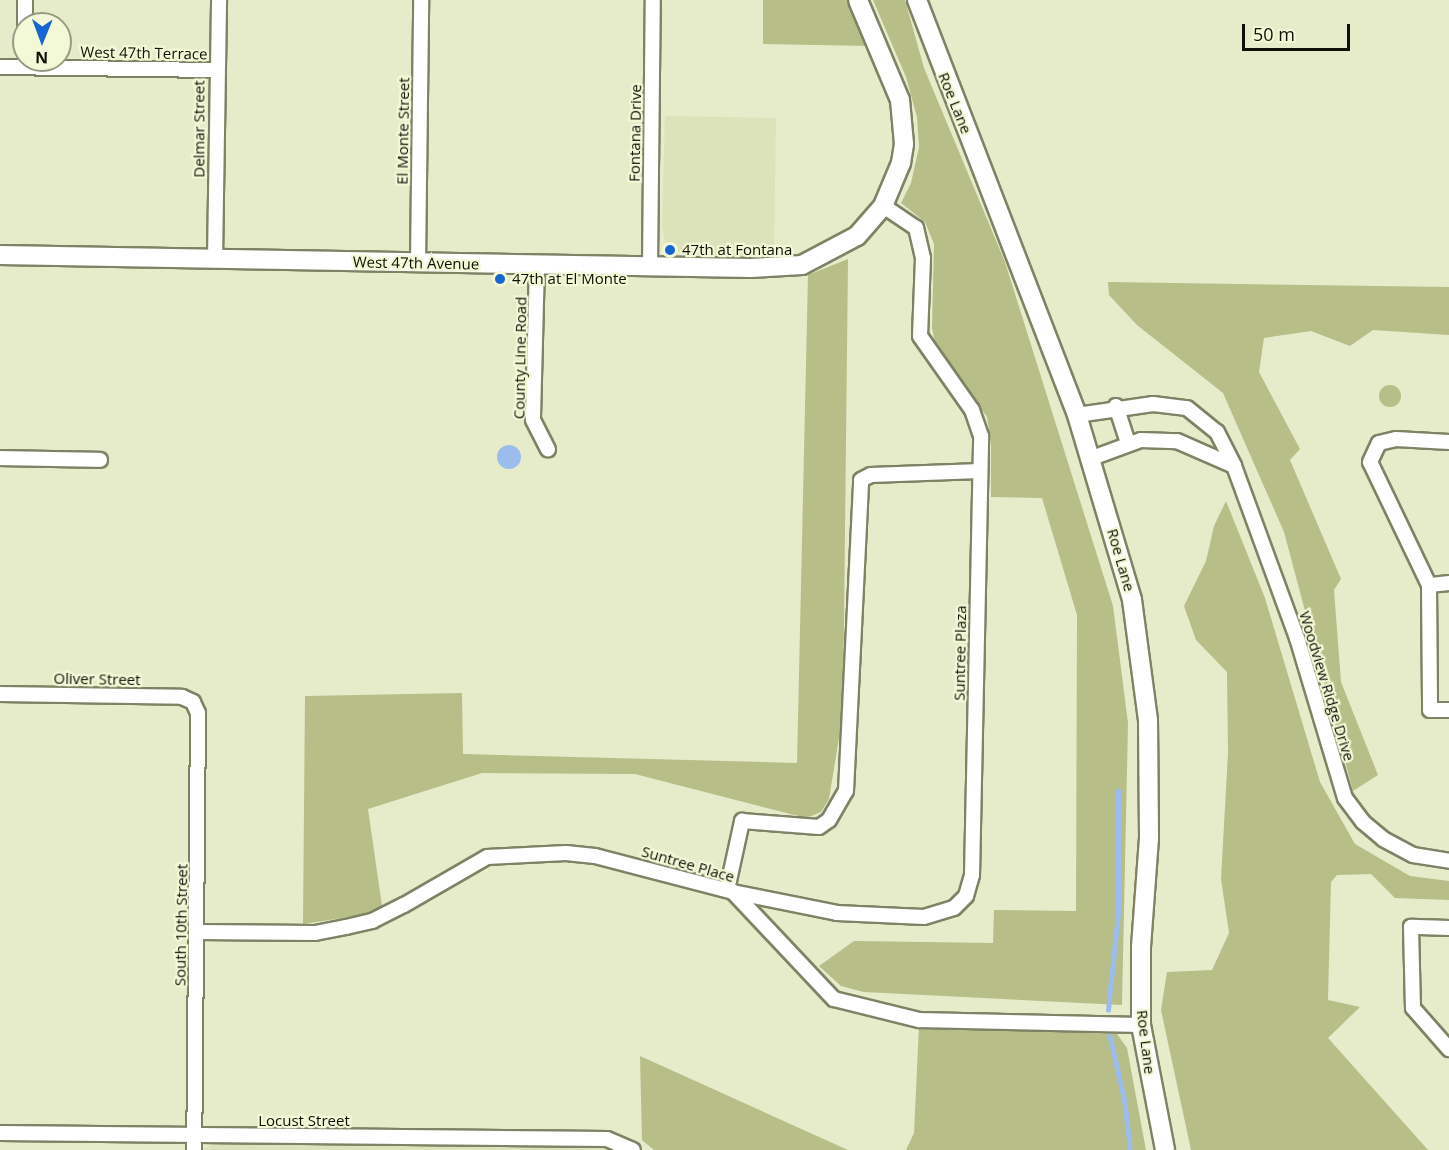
<!DOCTYPE html>
<html>
<head>
<meta charset="utf-8">
<style>
	body { margin:0 }
	#map { position:relative; width:1449px; height:1150px; overflow:hidden; background:#e6ebca; font-family:"Open Sans",sans-serif }
	div>[style] { position:absolute }
	.built>* { inset:0; background:#dce2b9 }
	.green>* { inset:0; background:#b7be88 }
	.round { border-radius:50% }
	.water>* { inset:0; background:#9bbcec }
	.stream>* { height:4.5px; margin:-2.25px; padding:0 2.25px; transform-origin:2.25px; border-radius:2.25px; background:#9bbcec }
	.roads { filter:drop-shadow(2px 0 #7f8365) drop-shadow(-2px 0 #7f8365) drop-shadow(0 2px #7f8365) drop-shadow(0 -2px #7f8365) }
	.street>* { height:14px; margin:-7px; padding:0 7px; transform-origin:7px; border-radius:7px; background:#fff }
	.secondary>* { height:18px; margin:-9px; padding:0 9px; transform-origin:9px; border-radius:9px; background:#fff }
	.dots>* { width:16px; height:16px; translate:-50% -50%; box-sizing:border-box; border:3px solid #f3f8d7; border-radius:50% }
	span { translate:-50% -50%; white-space:nowrap; text-align:center; line-height:1.15; -webkit-text-stroke:4.5px #f3f8d7; paint-order:stroke }
	.street-label { font-size:15px; color:#0f1006 }
	.poi-label { font-size:15px; color:#0f1006 }
	.left { translate:0 -50%; text-align:left }
	.north { position:absolute; left:12px; top:12px; width:60px; height:60px; box-sizing:border-box; background:#f3f8d7; border:2px solid #989b83; border-radius:50%; rotate:181deg; font-size:16px; font-weight:700; line-height:24px; text-align:center; color:#0f1006 }
	.north::after { content:''; display:block; margin:auto; width:21px; height:27px; background:#1665d0; clip-path:polygon(50% 0,100% 100%,50% 72%,0 100%) }
	.scale { position:absolute; left:1242px; top:24px; width:108px; height:27px; box-sizing:border-box; border:3px solid #0f1006; border-top:0; padding-left:8px; font-size:18px; line-height:21px; white-space:nowrap; color:#0f1006; -webkit-text-stroke:4px #f3f8d7; paint-order:stroke }
</style>
</head>
<body>
<div id="map">
	<div class="built">
		<div style="clip-path:polygon(665px 116px,776px 118px,774px 257px,684px 255px,666px 245px,662px 227px)"></div>
		<div style="clip-path:polygon(213px 1144px,604px 1146px,619px 1150px,203px 1150px)"></div>
	</div>
	<div class="green">
		<div style="clip-path:polygon(763px 0,847px 0,869px 46px,763px 44px)"></div>
		<div style="clip-path:polygon(873px 0,905px 0,924px 68px,1005px 262px,1113px 606px,1128px 723px,1122px 1005px,864px 992px,841px 986px,819px 966px,854px 941px,993px 943px,994px 910px,1076px 911px,1077px 615px,1042px 498px,991px 497px,991px 442px,987px 417px,936px 347px,932px 328px,934px 244px,925px 222px,901px 203px,911px 183px,919px 147px,917px 117px,906px 77px)"></div>
		<div style="clip-path:polygon(848px 259px,843px 713px,829px 799px,821px 812px,806px 818px,635px 774px,482px 773px,368px 809px,382px 906px,362px 915px,303px 924px,305px 696px,462px 693px,463px 754px,797px 763px,808px 275px)"></div>
		<div style="clip-path:polygon(1108px 282px,1449px 287px,1449px 335px,1373px 330px,1350px 346px,1311px 331px,1264px 338px,1259px 372px,1300px 449px,1290px 460px,1341px 579px,1334px 590px,1341px 682px,1378px 775px,1353px 791px,1284px 532px,1223px 393px,1137px 325px,1109px 295px)"></div>
		<div class="round" style="left:1379px;top:385px;width:22px;height:22px"></div>
		<div style="clip-path:polygon(1226px 501px,1265px 598px,1320px 782px,1355px 844px,1410px 876px,1449px 881px,1449px 900px,1395px 898px,1371px 874px,1337px 875px,1331px 882px,1328px 1000px,1360px 1007px,1328px 1038px,1428px 1150px,1191px 1150px,1161px 1010px,1167px 972px,1212px 970px,1229px 933px,1221px 879px,1228px 753px,1227px 672px,1196px 640px,1184px 606px,1206px 561px,1214px 526px)"></div>
		<div style="clip-path:polygon(919px 1026px,1117px 1034px,1127px 1048px,1146px 1150px,906px 1150px,914px 1133px)"></div>
		<div style="clip-path:polygon(640px 1056px,848px 1150px,654px 1150px,642px 1140px)"></div>
	</div>
	<div class="water">
		<div class="round" style="left:497px;top:445px;width:24px;height:24px"></div>
	</div>
	<div class="stream">
		<div style="left:1108px;top:1010px;width:98px;rotate:-84.1deg"></div>
		<div style="left:1118px;top:913px;width:122px;rotate:-90deg"></div>
		<div style="left:1110px;top:1036px;width:68px;rotate:77.2deg"></div>
		<div style="left:1125px;top:1102px;width:46px;rotate:83.8deg"></div>
	</div>
	<div class="roads">
		<div class="street">
			<div style="left:25px;top:0;width:24px;rotate:90deg"></div>
			<div style="left:0;top:67px;width:216px;rotate:0.8deg"></div>
			<div style="left:215px;top:259px;width:259px;rotate:-89.1deg"></div>
			<div style="left:418px;top:263px;width:263px;rotate:-89.3deg"></div>
			<div style="left:537px;top:264px;width:156px;rotate:91.5deg"></div>
			<div style="left:533px;top:420px;width:33px;rotate:63deg"></div>
			<div style="left:650px;top:266px;width:266px;rotate:-89.4deg"></div>
			<div style="left:1116px;top:406px;width:40px;rotate:72deg"></div>
			<div style="left:1077px;top:415px;width:77px;rotate:-8.2deg"></div>
			<div style="left:1153px;top:404px;width:34px;rotate:7deg"></div>
			<div style="left:1187px;top:408px;width:38px;rotate:39deg"></div>
			<div style="left:1217px;top:432px;width:38px;rotate:63deg"></div>
			<div style="left:1234px;top:466px;width:183px;rotate:69.9deg"></div>
			<div style="left:1297px;top:638px;width:167px;rotate:73.3deg"></div>
			<div style="left:1345px;top:798px;width:30px;rotate:53deg"></div>
			<div style="left:1363px;top:822px;width:26px;rotate:40deg"></div>
			<div style="left:1383px;top:839px;width:34px;rotate:28deg"></div>
			<div style="left:1413px;top:855px;width:36px;rotate:9deg"></div>
			<div style="left:0;top:458px;width:100px;rotate:1.1deg"></div>
			<div style="left:1092px;top:458px;width:52px;rotate:-20.2deg"></div>
			<div style="left:1141px;top:440px;width:36px;rotate:2deg"></div>
			<div style="left:1177px;top:441px;width:62px;rotate:23.7deg"></div>
			<div style="left:1449px;top:583px;width:20px;rotate:174deg"></div>
			<div style="left:1429px;top:585px;width:125px;rotate:89.5deg"></div>
			<div style="left:1430px;top:710px;width:19px"></div>
			<div style="left:1429px;top:585px;width:136px;rotate:-115.6deg"></div>
			<div style="left:1370px;top:462px;width:21px;rotate:-65deg"></div>
			<div style="left:1379px;top:443px;width:17px;rotate:-13deg"></div>
			<div style="left:1396px;top:439px;width:53px;rotate:3.2deg"></div>
			<div style="left:0;top:694px;width:182px;rotate:0.9deg"></div>
			<div style="left:182px;top:697px;width:12px;rotate:24deg"></div>
			<div style="left:193px;top:702px;width:12px;rotate:66deg"></div>
			<div style="left:198px;top:713px;width:437px;rotate:90.5deg"></div>
			<div style="left:727px;top:890px;width:71px;rotate:-77.7deg"></div>
			<div style="left:742px;top:821px;width:77px;rotate:4.5deg"></div>
			<div style="left:819px;top:827px;width:12px;rotate:-35deg"></div>
			<div style="left:829px;top:820px;width:34px;rotate:-60deg"></div>
			<div style="left:846px;top:791px;width:311px;rotate:-87.2deg"></div>
			<div style="left:861px;top:480px;width:11px;rotate:-27deg"></div>
			<div style="left:871px;top:475px;width:109px;rotate:-2.1deg"></div>
			<div style="left:733px;top:892px;width:106px;rotate:11.4deg"></div>
			<div style="left:837px;top:913px;width:87px;rotate:2.6deg"></div>
			<div style="left:924px;top:917px;width:31px;rotate:-17deg"></div>
			<div style="left:954px;top:908px;width:17px;rotate:-45deg"></div>
			<div style="left:966px;top:896px;width:22px;rotate:-74deg"></div>
			<div style="left:972px;top:875px;width:439px;rotate:-88.8deg"></div>
			<div style="left:981px;top:436px;width:28px;rotate:-109deg"></div>
			<div style="left:972px;top:410px;width:90px;rotate:-125.1deg"></div>
			<div style="left:920px;top:336px;width:78px;rotate:-87.8deg"></div>
			<div style="left:923px;top:258px;width:31px;rotate:-103deg"></div>
			<div style="left:916px;top:228px;width:40px;rotate:-146deg"></div>
			<div style="left:1449px;top:928px;width:38px;rotate:-178deg"></div>
			<div style="left:1411px;top:927px;width:81px;rotate:88.6deg"></div>
			<div style="left:1413px;top:1008px;width:55px;rotate:48.7deg"></div>
			<div style="left:198px;top:932px;width:117px;rotate:0.5deg"></div>
			<div style="left:315px;top:933px;width:32px;rotate:-11deg"></div>
			<div style="left:346px;top:927px;width:27px;rotate:-13deg"></div>
			<div style="left:372px;top:921px;width:36px;rotate:-27deg"></div>
			<div style="left:404px;top:905px;width:96px;rotate:-30deg"></div>
			<div style="left:487px;top:857px;width:79px;rotate:-2.9deg"></div>
			<div style="left:566px;top:853px;width:29px;rotate:6deg"></div>
			<div style="left:595px;top:856px;width:143px;rotate:14.6deg"></div>
			<div style="left:733px;top:892px;width:147px;rotate:46.7deg"></div>
			<div style="left:834px;top:999px;width:88px;rotate:13.9deg"></div>
			<div style="left:919px;top:1020px;width:222px;rotate:1.3deg"></div>
			<div style="left:0;top:1133px;width:607px;rotate:0.57deg"></div>
			<div style="left:607px;top:1139px;width:28px;rotate:23deg"></div>
		</div>
		<div class="secondary">
			<div style="left:917px;top:0;width:445px;rotate:68.9deg"></div>
			<div style="left:1077px;top:415px;width:193px;rotate:73.4deg"></div>
			<div style="left:1132px;top:600px;width:121px;rotate:82.4deg"></div>
			<div style="left:1148px;top:720px;width:118px;rotate:89.5deg"></div>
			<div style="left:1149px;top:838px;width:110px;rotate:94.2deg"></div>
			<div style="left:1141px;top:948px;width:77px;rotate:90deg"></div>
			<div style="left:1141px;top:1025px;width:127px;rotate:79.1deg"></div>
			<div style="left:0;top:255px;width:751px;rotate:0.99deg"></div>
			<div style="left:751px;top:268px;width:51px;rotate:-3.4deg"></div>
			<div style="left:802px;top:265px;width:62px;rotate:-27.8deg"></div>
			<div style="left:857px;top:236px;width:40px;rotate:-49deg"></div>
			<div style="left:883px;top:206px;width:47px;rotate:-67.3deg"></div>
			<div style="left:901px;top:163px;width:19px;rotate:-81deg"></div>
			<div style="left:904px;top:144px;width:44px;rotate:-95.2deg"></div>
			<div style="left:900px;top:100px;width:108px;rotate:-112.8deg"></div>
		</div>
	</div>
	<div class="dots">
		<div style="left:670px;top:250px;background:#1665d0"></div>
		<div style="left:500px;top:279px;background:#1665d0"></div>
	</div>
	<div class="street-label">
		<span style="left:144px;top:53px;rotate:1deg">West 47th Terrace</span>
		<span style="left:955px;top:103px;rotate:68deg">Roe Lane</span>
		<span style="left:199px;top:129px;rotate:-90deg">Delmar Street</span>
		<span style="left:403px;top:131px;rotate:-89deg">El Monte Street</span>
		<span style="left:635px;top:133px;rotate:-89deg">Fontana Drive</span>
		<span style="left:416px;top:263px;rotate:1deg">West 47th Avenue</span>
		<span style="left:520px;top:358px;rotate:-89deg">County Line Road</span>
		<span style="left:1121px;top:560px;rotate:74deg">Roe Lane</span>
		<span style="left:960px;top:653px;rotate:-89deg">Suntree Plaza</span>
		<span style="left:97px;top:679px;rotate:1deg">Oliver Street</span>
		<span style="left:1327px;top:686px;rotate:73deg">Woodview Ridge Drive</span>
		<span style="left:688px;top:864px;rotate:16deg">Suntree Place</span>
		<span style="left:181px;top:925px;rotate:-89deg">South 10th Street</span>
		<span style="left:1146px;top:1042px;rotate:83deg">Roe Lane</span>
		<span style="left:304px;top:1121px">Locust Street</span>
	</div>
	<div class="poi-label">
		<span class="left" style="left:682px;top:250px">47th at Fontana</span>
		<span class="left" style="left:512px;top:279px">47th at El Monte</span>
	</div>
	<div class="north">N</div>
	<div class="scale">50 m</div>
</div>
</body>
</html>
